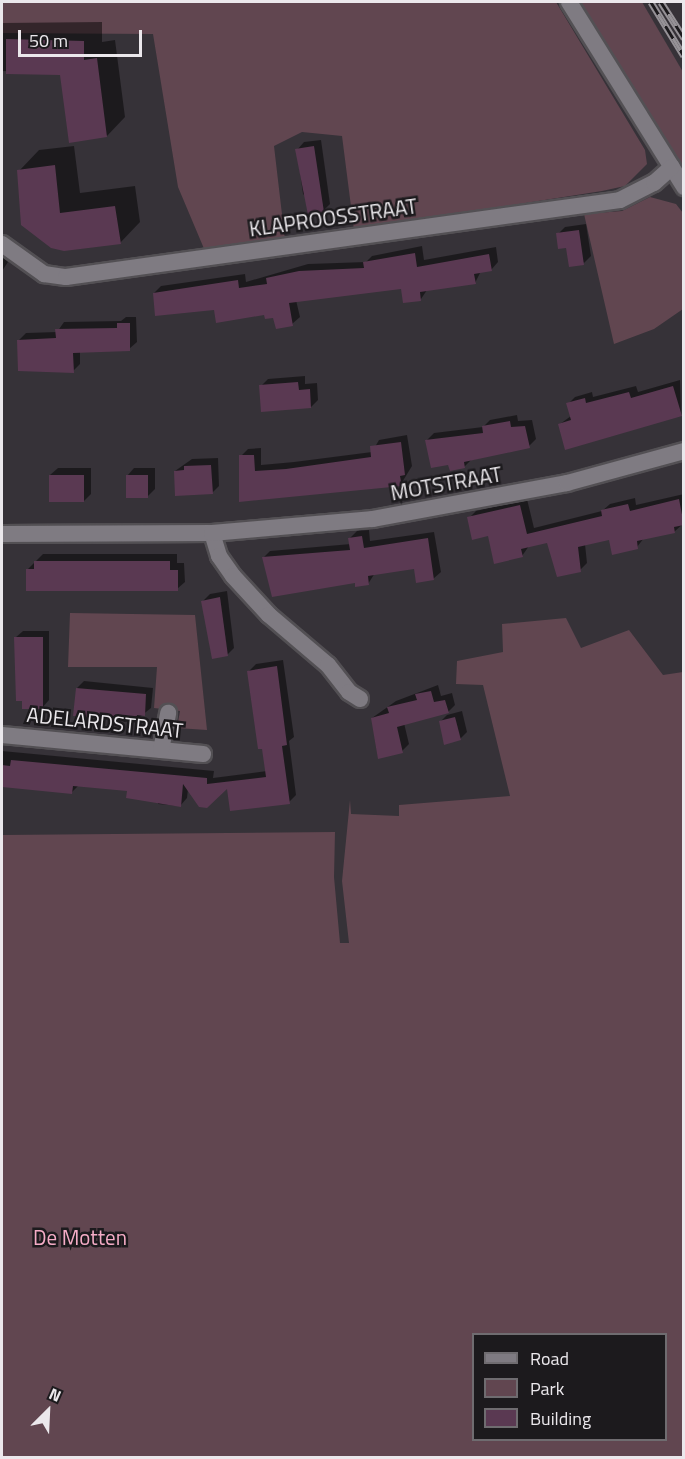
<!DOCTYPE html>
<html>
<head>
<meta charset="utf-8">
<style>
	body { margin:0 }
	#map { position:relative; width:685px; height:1459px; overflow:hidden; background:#363238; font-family:"Titillium Web",sans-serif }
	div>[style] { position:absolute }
	.green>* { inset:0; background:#614650 }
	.shadow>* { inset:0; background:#0007 }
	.building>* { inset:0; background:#5a3952 }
	.roads { filter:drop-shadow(2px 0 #535054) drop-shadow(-2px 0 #535054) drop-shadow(0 2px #535054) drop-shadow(0 -2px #535054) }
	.minor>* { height:16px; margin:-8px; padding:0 8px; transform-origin:8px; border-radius:8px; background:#7f7b82 }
	.rail>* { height:7px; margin-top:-3.5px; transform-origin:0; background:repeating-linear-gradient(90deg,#1c1a1d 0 14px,#969297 0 28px); box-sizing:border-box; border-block:2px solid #969297 }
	span { translate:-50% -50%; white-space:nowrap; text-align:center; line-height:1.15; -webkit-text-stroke:5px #1c1a1d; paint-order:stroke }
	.street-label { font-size:21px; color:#ebe8ec }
	.park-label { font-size:21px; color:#f5acc6 }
	.frame { position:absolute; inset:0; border:3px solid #ebe8ec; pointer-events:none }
	.legend { position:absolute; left:472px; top:1333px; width:195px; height:108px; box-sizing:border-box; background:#1c1a1d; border:2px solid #6f6c70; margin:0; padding:8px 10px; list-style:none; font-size:18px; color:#ebe8ec }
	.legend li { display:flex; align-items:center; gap:12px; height:30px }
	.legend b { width:30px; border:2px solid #6f6c70 }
	.north { position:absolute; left:18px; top:1381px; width:60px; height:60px; -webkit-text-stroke:4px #1c1a1d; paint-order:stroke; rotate:24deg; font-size:16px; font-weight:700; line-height:24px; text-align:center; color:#ebe8ec }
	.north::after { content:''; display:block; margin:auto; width:21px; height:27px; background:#ebe8ec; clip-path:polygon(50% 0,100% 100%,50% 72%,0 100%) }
	.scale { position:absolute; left:18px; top:30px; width:124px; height:27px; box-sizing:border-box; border:3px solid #ebe8ec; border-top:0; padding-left:8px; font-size:18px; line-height:21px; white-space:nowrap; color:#ebe8ec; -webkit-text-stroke:4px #1c1a1d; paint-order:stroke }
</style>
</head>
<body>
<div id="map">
	<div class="green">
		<div style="clip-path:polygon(2px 2px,556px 2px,645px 150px,647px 164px,625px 186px,602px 191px,354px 230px,342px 136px,302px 132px,274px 146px,285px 240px,205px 251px,178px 187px,153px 34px,2px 33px)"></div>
		<div style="clip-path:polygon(580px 2px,642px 2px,683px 72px,683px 171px)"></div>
		<div style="clip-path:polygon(650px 197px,676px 204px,683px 213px,683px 309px,654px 329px,614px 344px,584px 214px,622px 211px)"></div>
		<div style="clip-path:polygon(70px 613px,195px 615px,207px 730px,177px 728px,180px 711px,154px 708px,157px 667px,68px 667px)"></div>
		<div style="clip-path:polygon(evenodd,566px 618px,581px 648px,629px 630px,663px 675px,683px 672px,683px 1457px,2px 1457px,2px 835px,335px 832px,334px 877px,340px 943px,349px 943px,342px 881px,350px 800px,351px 814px,399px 816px,399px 805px,510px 796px,483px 685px,456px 684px,457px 661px,503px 652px,502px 624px,566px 618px,474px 1334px,666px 1334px,666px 1440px,474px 1440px,474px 1334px)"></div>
	</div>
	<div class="shadow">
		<div style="clip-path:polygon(102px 22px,102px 42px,115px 40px,125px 117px,107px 136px,61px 73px,2px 71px,2px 23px)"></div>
		<div style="clip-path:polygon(321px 140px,330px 204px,323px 211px,303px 194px,297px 150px,304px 142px)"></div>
		<div style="clip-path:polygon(74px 146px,80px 193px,135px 186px,140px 222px,120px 243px,64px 250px,19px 171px,39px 150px)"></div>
		<div style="clip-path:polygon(586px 224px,591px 256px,584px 263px,558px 234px,565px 227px)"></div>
		<div style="clip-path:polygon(422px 246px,424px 260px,496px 247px,498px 262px,491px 270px,481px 271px,475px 283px,427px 290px,421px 299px,402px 287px,296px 300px,300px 317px,292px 324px,265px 313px,215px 309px,154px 293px,161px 286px,245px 274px,246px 282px,308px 264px,366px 262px,372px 256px)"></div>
		<div style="clip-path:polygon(2px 257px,8px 262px,2px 271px)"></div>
		<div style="clip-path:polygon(126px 317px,136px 317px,137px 342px,129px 349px,80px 351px,80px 364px,73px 371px,19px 340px,26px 333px,57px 332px,64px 322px,121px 321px)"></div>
		<div style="clip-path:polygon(305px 376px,305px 384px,317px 383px,318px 400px,311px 407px,261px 386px,268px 379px)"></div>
		<div style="clip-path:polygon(680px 380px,681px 414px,560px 424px,571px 416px,568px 404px,575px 397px,592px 392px,593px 397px,636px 386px,638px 392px)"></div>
		<div style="clip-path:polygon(517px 415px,518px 421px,532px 420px,536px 439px,529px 446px,471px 460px,464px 467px,450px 463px,427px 440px,434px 433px,483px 427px,490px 420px)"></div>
		<div style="clip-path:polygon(407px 435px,412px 466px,401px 484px,240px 501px,241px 456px,248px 449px,261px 448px,261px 465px,294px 462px,372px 452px,379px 440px)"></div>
		<div style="clip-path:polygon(218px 458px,219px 486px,212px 493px,175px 471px,192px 459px)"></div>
		<div style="clip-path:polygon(58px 468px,91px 468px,91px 494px,84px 501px,50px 475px)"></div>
		<div style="clip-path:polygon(134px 468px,155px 468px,155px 489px,148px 496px,127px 476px)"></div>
		<div style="clip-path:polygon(684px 494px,684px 523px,674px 532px,644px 538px,637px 547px,610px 538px,585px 544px,587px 563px,580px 570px,548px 541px,529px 546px,522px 556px,469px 518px,476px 511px,527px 499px,534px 528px,602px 511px,610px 504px,635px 498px,636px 505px)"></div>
		<div style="clip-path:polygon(369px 530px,370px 541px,434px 532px,441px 572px,433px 579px,415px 568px,375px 573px,368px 584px,263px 558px,270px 551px,351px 544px,350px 538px,357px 531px)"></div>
		<div style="clip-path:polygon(43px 554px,177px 554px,177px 563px,184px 563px,185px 582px,177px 589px,27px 570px)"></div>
		<div style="clip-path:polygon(227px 591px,234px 648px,227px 655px,203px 601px,210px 594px)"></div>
		<div style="clip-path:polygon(23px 631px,49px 631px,49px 700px,42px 708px,15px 638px)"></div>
		<div style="clip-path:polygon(283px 660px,294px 737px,289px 741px,296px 795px,289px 802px,229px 786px,188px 789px,187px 798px,180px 806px,158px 804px,159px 799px,128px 790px,79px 785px,72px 792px,2px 786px,2px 751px,214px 771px,213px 778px,267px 771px,249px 671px,256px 664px)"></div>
		<div style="clip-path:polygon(84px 681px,153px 688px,151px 708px,136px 720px,77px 688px)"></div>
		<div style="clip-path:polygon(438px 685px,441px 696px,452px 693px,455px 705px,448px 712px,404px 723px,409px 744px,402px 751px,372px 718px,396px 701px)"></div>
		<div style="clip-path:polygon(462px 711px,467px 732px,460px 739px,440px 722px,447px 715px)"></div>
	</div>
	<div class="building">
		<div style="clip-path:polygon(6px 39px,84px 41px,84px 60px,97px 58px,107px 137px,69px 143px,60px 75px,6px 74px)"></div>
		<div style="clip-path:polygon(314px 146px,324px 212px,308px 215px,295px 149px)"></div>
		<div style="clip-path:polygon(55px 165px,60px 213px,115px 206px,121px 244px,64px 251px,51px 248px,21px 225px,17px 170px)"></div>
		<div style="clip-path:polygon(579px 230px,584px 265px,569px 267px,566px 248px,558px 249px,556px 233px)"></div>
		<div style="clip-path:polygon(415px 253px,417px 267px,489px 254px,492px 271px,474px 274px,476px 284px,420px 292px,421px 301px,403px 303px,401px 289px,289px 303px,293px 326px,276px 329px,273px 318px,265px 319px,264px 315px,216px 323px,214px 310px,155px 316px,153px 293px,238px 280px,239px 288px,267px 284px,266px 278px,299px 271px,364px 268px,363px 262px)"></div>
		<div style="clip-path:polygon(117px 323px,130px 323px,130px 351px,73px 353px,74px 373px,18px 371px,17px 340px,56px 338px,55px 329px,117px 328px)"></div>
		<div style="clip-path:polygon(298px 382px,299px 390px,310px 389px,311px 408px,261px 412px,259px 385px)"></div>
		<div style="clip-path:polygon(673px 386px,682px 416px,565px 450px,558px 424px,571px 420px,566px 403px,585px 398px,586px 403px,629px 392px,631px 398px)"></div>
		<div style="clip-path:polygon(510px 421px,511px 427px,525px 426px,530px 448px,464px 462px,465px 468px,450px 471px,448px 465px,431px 468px,425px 440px,483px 433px,482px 426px)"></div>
		<div style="clip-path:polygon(401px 442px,405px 475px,400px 476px,402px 486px,239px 502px,239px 455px,254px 455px,255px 471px,286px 469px,371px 457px,370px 446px)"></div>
		<div style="clip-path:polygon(211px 465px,213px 494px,175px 496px,174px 471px,184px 470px,184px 466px)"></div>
		<div style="clip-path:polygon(49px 475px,84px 475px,84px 502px,49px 502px)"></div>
		<div style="clip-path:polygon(126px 475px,148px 475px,148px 498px,126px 498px)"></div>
		<div style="clip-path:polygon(679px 499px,684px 525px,674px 527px,675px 533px,637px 541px,638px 549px,612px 555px,609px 540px,578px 547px,581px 572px,557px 577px,547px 543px,521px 549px,523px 557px,494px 564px,488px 536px,472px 540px,467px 517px,520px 505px,527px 534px,602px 516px,601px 510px,628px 504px,630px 511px)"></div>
		<div style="clip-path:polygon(362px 536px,364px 548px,428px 538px,434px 580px,416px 583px,414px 569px,368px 576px,369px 585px,355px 587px,355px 583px,272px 597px,262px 557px,350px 550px,348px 538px)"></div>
		<div style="clip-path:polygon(34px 561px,170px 561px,170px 570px,178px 570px,178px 591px,26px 591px,26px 569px,34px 569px)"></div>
		<div style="clip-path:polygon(220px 597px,228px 656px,212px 659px,201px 601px)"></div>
		<div style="clip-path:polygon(14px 637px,43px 637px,43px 709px,22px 709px,22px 701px,16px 701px)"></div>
		<div style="clip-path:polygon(277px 666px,287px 745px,282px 746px,290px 804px,230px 811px,227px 789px,207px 808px,199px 807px,183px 784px,181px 807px,126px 798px,127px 791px,73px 786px,72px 794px,2px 787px,2px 765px,10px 766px,11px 760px,207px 778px,207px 784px,266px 777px,262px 749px,258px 749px,247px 671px)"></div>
		<div style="clip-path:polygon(76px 688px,146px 694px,145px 716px,137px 715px,136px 721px,73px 716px)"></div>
		<div style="clip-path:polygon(431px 691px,434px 702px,445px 700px,449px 713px,397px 727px,403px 753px,378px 759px,371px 718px,389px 713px,387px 707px,417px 700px,415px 694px)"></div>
		<div style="clip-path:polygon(455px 717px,461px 740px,444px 745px,439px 721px)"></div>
	</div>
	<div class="roads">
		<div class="minor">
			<div style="left:569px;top:2px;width:218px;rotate:58.1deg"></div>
			<div style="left:2px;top:244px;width:52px;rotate:35.5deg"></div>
			<div style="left:44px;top:274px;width:22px;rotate:8deg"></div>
			<div style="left:66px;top:277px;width:559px;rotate:-7.91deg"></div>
			<div style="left:620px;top:200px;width:38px;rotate:-27deg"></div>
			<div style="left:654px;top:183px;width:24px;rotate:-42deg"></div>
			<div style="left:212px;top:533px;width:24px;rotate:73deg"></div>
			<div style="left:219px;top:556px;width:24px;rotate:55deg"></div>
			<div style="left:233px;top:576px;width:53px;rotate:47.3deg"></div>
			<div style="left:269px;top:615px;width:77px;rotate:40.3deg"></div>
			<div style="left:328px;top:665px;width:34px;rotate:52deg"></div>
			<div style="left:349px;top:692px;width:13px;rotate:32deg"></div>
			<div style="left:2px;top:534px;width:210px;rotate:-0.3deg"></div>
			<div style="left:212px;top:533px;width:162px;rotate:-5deg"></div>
			<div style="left:373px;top:519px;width:197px;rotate:-10.5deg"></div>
			<div style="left:567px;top:483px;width:121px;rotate:-15.3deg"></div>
			<div style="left:2px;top:735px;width:202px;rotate:5.4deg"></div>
			<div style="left:161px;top:750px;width:38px;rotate:-79deg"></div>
		</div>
	</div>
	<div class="rail">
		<div style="left:651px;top:2px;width:63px;rotate:58.6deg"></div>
		<div style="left:661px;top:2px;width:43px;rotate:57.4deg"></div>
	</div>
	<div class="street-label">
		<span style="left:333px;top:217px;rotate:-8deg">KLAPROOSSTRAAT</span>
		<span style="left:446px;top:483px;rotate:-10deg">MOTSTRAAT</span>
		<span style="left:105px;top:722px;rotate:6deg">ADELARDSTRAAT</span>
	</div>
	<div class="park-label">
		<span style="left:80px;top:1237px">De Motten</span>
	</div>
	<div class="frame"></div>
	<ul class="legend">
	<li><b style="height:8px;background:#7f7b82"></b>Road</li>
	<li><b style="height:16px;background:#614650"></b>Park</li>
	<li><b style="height:16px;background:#5a3952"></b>Building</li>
	</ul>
	<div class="north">N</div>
	<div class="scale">50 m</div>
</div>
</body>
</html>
